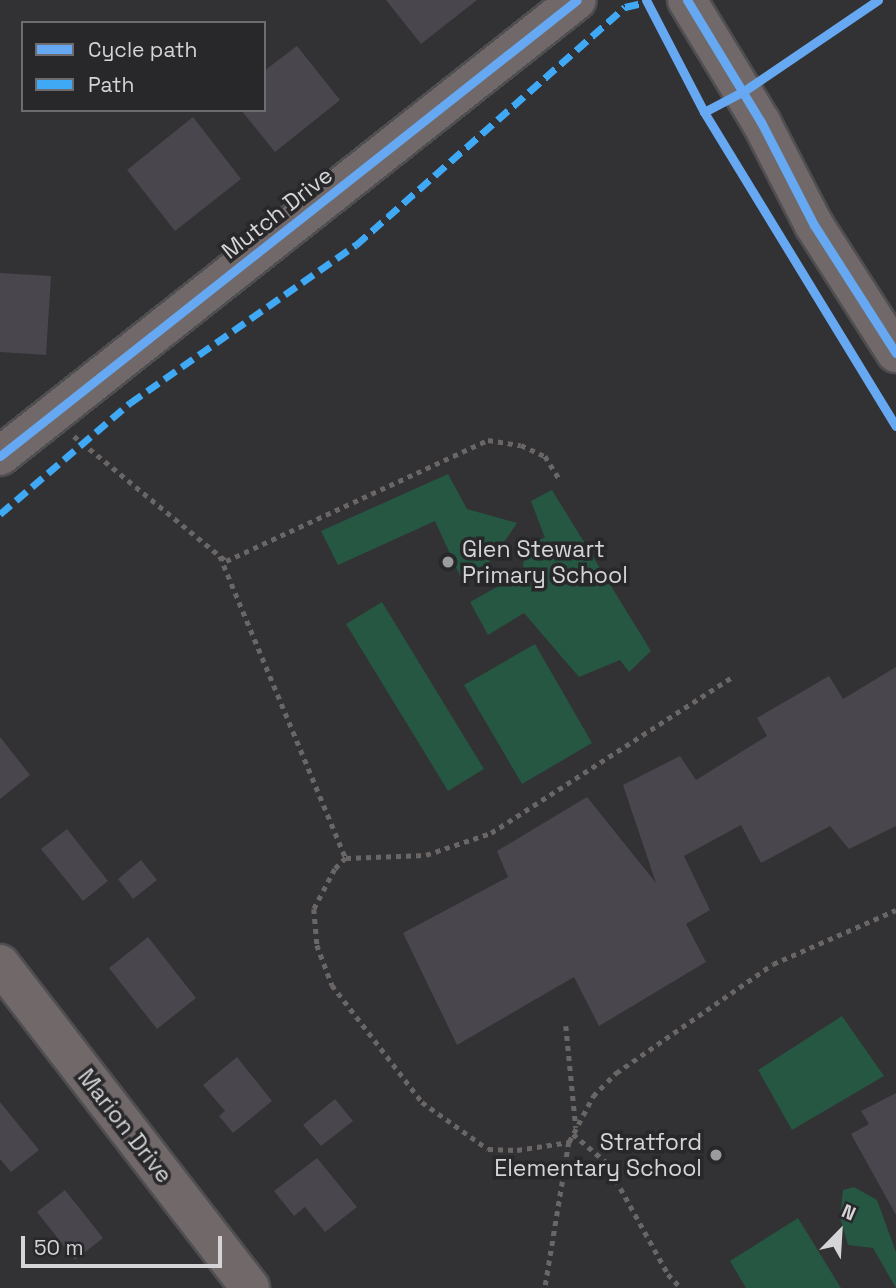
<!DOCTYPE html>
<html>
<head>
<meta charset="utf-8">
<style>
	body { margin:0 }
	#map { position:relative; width:896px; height:1288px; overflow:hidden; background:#323133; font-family:"Space Grotesk",sans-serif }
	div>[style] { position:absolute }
	.green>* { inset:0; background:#255743 }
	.building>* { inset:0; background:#49464e }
	.path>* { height:4.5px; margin-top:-2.25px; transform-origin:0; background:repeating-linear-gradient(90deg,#6a6666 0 5px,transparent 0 10px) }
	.roads { filter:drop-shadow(2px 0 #4f4e51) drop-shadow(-2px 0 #4f4e51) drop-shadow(0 2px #4f4e51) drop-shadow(0 -2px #4f4e51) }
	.minor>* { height:38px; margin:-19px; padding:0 19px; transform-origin:19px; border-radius:19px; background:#716969 }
	.quiet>* { height:7px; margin-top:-3.5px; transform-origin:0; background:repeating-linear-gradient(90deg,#3fa9f5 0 14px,transparent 0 21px) }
	.cycleway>* { height:9px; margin:-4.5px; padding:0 4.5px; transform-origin:4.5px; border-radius:4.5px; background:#66a8f1 }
	.dots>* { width:19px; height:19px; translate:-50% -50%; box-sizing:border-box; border:4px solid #28272a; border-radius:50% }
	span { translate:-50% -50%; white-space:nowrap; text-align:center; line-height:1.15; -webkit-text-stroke:7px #28272a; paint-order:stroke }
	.street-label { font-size:23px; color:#d5d4d7 }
	.poi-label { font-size:23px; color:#d5d4d7 }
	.left { translate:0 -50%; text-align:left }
	.right { translate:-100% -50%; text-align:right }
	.legend { position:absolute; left:21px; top:21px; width:245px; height:91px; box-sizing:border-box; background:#28272a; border:2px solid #6d6c6f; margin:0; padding:9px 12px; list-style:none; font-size:21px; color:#d5d4d7 }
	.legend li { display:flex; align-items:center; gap:14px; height:35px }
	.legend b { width:35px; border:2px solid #6d6c6f }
	.north { position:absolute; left:805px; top:1197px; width:70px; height:70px; -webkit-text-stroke:5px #28272a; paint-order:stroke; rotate:24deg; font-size:19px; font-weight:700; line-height:28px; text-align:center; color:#d5d4d7 }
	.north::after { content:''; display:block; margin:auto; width:24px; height:32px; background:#d5d4d7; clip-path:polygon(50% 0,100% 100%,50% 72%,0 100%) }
	.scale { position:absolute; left:21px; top:1236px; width:201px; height:32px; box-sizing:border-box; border:4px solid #d5d4d7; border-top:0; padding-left:9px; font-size:21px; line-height:24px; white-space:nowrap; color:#d5d4d7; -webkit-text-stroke:5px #28272a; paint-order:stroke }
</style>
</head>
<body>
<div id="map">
	<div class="green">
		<div style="clip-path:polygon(448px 474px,467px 509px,517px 523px,491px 561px,461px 578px,435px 521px,338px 565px,321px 531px)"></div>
		<div style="clip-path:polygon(552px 490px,651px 651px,629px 672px,620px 660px,579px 677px,524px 613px,488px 635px,470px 602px,522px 573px,526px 544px,545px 538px,531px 501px)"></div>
		<div style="clip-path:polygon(382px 602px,484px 769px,448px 791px,346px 624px)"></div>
		<div style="clip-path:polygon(535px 644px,592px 743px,522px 784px,464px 685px)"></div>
		<div style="clip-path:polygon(842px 1016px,884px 1076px,792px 1130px,758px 1070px)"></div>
		<div style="clip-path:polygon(854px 1187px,877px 1200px,896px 1252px,896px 1288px,873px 1248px,848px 1245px,840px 1217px,843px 1190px)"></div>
		<div style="clip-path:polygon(798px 1218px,841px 1288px,746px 1288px,730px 1261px)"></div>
	</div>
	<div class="building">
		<div style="clip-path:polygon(386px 0,477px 0,421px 44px)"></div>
		<div style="clip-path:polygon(297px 46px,340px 100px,275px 152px,241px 110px,264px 110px,264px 71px)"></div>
		<div style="clip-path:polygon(193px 117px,241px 179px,175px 231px,127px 170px)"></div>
		<div style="clip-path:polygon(0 273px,51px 276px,46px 355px,0 352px)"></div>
		<div style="clip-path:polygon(896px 667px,896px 826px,849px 849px,830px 826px,761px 863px,741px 825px,684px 856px,710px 910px,686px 924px,706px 962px,599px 1026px,574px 977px,457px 1045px,403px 933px,508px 877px,497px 851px,587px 797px,656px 883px,623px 785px,680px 756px,696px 780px,767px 736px,757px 718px,829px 676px,843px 699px)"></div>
		<div style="clip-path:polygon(0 737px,30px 775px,0 799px)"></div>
		<div style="clip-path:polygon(67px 829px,108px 881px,83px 901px,41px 849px)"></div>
		<div style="clip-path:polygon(141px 860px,157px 880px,133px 899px,118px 879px)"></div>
		<div style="clip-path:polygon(148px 937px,196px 998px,157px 1029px,109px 968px)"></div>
		<div style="clip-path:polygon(237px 1057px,272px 1101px,233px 1133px,219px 1116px,225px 1111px,203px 1085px)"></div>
		<div style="clip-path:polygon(896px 1093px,896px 1215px,851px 1134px,869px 1124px,861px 1111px)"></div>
		<div style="clip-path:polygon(335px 1099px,353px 1121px,321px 1146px,303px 1125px)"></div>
		<div style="clip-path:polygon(0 1102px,39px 1150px,11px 1172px,0 1159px)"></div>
		<div style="clip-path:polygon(317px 1158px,357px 1207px,325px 1232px,305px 1207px,294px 1216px,274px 1191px)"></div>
		<div style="clip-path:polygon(65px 1190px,103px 1238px,75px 1260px,37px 1212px)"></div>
	</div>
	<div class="path">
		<div style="left:74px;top:436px;width:197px;rotate:39.4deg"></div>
		<div style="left:226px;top:561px;width:289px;rotate:-24.8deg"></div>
		<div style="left:488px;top:440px;width:33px;rotate:9deg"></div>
		<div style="left:521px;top:445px;width:26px;rotate:25deg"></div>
		<div style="left:545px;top:456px;width:28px;rotate:58deg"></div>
		<div style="left:220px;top:556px;width:327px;rotate:67.4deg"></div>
		<div style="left:346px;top:858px;width:80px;rotate:-2.1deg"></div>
		<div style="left:426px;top:855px;width:69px;rotate:-18.7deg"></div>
		<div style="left:491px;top:833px;width:287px;rotate:-32.9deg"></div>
		<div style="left:346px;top:858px;width:16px;rotate:135deg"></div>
		<div style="left:335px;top:869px;width:45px;rotate:117.7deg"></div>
		<div style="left:314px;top:909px;width:36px;rotate:85deg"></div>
		<div style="left:317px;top:945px;width:43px;rotate:69.4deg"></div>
		<div style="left:332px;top:985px;width:148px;rotate:52.4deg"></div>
		<div style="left:422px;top:1102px;width:81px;rotate:35.5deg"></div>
		<div style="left:488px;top:1149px;width:29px;rotate:2deg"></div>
		<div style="left:517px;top:1150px;width:53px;rotate:-8.7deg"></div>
		<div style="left:569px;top:1142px;width:148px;rotate:99.3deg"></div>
		<div style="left:566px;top:1026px;width:102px;rotate:84.4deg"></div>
		<div style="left:573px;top:1134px;width:43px;rotate:40.3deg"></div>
		<div style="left:606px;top:1162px;width:128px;rotate:61deg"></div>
		<div style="left:668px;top:1274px;width:19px;rotate:47deg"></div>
		<div style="left:569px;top:1142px;width:52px;rotate:-62.4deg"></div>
		<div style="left:593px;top:1096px;width:33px;rotate:-45deg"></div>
		<div style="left:616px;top:1073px;width:191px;rotate:-34.8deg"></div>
		<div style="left:773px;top:964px;width:134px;rotate:-23.7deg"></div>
	</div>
	<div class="roads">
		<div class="minor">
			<div style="left:687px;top:0;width:143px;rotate:58.8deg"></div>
			<div style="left:761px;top:122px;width:116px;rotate:62.8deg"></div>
			<div style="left:814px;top:225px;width:152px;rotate:57.4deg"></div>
			<div style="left:0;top:456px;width:735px;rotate:-38.32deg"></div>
			<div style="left:0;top:964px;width:409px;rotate:52.3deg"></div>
		</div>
	</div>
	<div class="quiet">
		<div style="left:0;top:514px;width:171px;rotate:-40.5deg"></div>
		<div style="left:130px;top:403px;width:276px;rotate:-35deg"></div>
		<div style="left:356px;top:245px;width:359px;rotate:-41.5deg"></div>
		<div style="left:625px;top:7px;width:22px;rotate:-13deg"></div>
	</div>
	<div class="cycleway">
		<div style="left:646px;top:0;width:126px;rotate:62.6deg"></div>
		<div style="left:704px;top:112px;width:45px;rotate:-27.7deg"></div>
		<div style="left:744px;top:91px;width:162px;rotate:-34.2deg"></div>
		<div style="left:687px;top:0;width:143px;rotate:58.8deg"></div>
		<div style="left:761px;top:122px;width:116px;rotate:62.8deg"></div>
		<div style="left:814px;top:225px;width:152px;rotate:57.4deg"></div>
		<div style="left:704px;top:112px;width:368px;rotate:58.6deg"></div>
		<div style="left:0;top:456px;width:735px;rotate:-38.32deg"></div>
	</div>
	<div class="dots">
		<div style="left:448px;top:562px;background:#9c9b9e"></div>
		<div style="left:716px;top:1155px;background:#9c9b9e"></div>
	</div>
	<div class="street-label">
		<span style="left:277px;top:213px;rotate:-38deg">Mutch Drive</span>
		<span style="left:125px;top:1126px;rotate:52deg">Marion Drive</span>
	</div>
	<div class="poi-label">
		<span class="left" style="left:462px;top:562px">Glen Stewart<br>Primary School</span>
		<span class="right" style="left:702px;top:1155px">Stratford<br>Elementary School</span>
	</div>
	<ul class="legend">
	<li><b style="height:9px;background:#66a8f1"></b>Cycle path</li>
	<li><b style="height:9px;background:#3fa9f5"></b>Path</li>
	</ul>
	<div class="north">N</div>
	<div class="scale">50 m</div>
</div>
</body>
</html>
